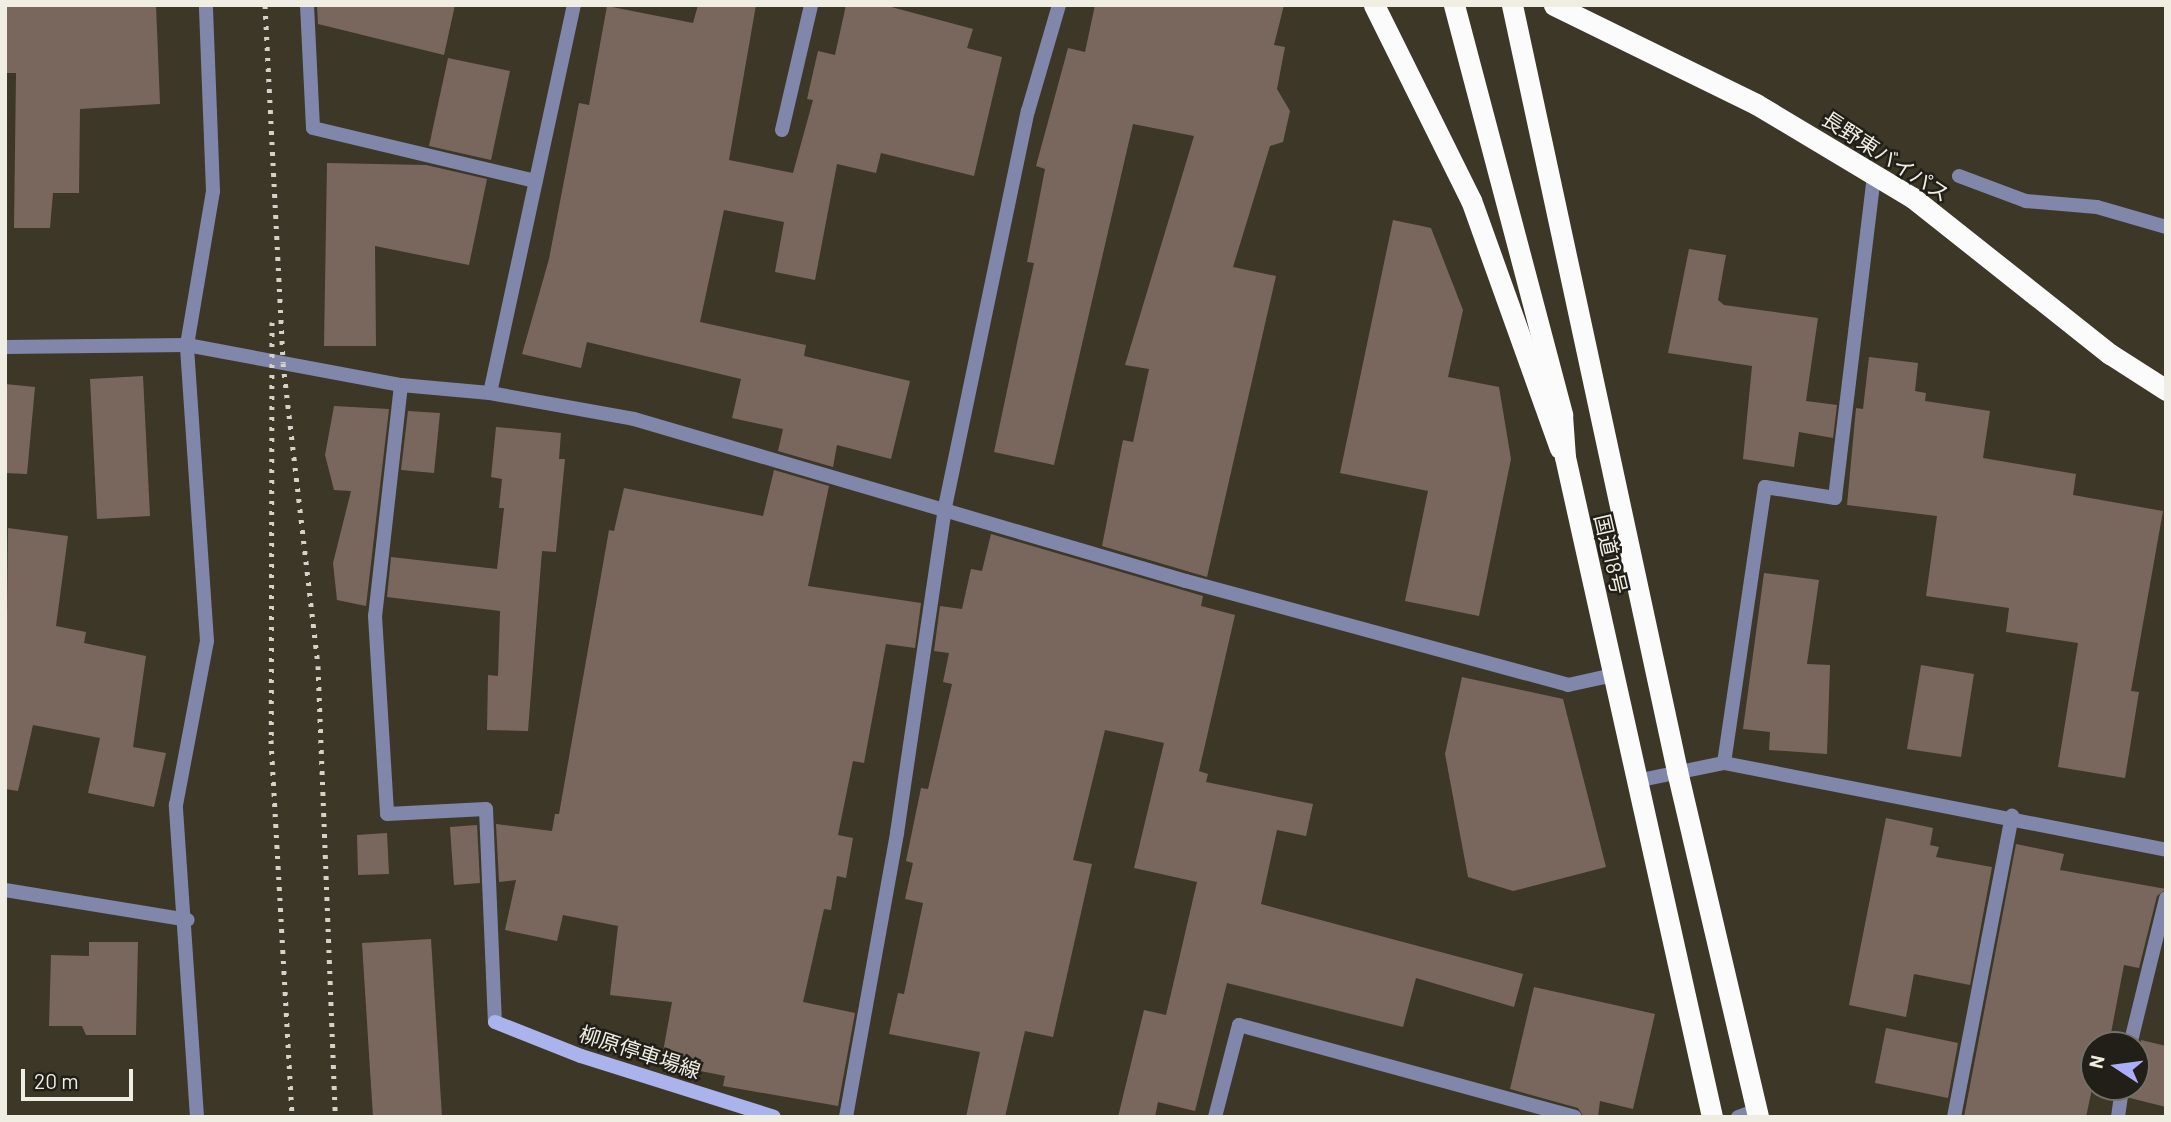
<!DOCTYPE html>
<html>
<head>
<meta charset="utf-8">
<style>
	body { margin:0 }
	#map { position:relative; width:2171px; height:1122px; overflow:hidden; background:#3d3728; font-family:Barlow,"Noto Sans JP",sans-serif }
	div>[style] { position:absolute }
	.building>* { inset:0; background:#79675e }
	.lane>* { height:14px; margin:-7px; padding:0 7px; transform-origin:7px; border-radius:7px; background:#8187ab }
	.street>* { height:14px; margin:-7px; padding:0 7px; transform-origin:7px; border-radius:7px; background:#8187ab }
	.secondary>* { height:14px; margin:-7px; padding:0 7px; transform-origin:7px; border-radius:7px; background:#abb3ed }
	.highway>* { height:21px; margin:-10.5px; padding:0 10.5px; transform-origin:10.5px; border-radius:10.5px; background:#fbfbfb }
	.rail>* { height:5px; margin-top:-2.5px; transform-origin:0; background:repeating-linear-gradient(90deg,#d5d2c7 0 3.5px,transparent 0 10.5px) }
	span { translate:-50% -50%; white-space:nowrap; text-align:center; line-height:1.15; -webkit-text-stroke:5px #211f18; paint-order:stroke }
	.street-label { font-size:21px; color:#f0ede3 }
	.frame { position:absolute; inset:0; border:7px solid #f0ede3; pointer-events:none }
	.north { position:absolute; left:2080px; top:1031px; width:70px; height:70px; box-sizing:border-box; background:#211f18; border:2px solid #747169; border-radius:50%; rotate:283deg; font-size:19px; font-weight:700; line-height:28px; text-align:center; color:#f0ede3 }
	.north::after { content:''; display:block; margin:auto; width:24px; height:32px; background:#abaffb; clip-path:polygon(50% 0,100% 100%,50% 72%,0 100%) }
	.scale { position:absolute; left:21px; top:1069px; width:112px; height:32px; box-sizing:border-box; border:4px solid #f0ede3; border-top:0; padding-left:9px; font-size:21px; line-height:24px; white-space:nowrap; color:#f0ede3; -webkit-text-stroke:5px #211f18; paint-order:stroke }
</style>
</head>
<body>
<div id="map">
	<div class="building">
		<div style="clip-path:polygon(5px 5px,156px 5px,160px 104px,80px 109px,79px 193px,53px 193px,50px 228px,14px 228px,16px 73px,5px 73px)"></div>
		<div style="clip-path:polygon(317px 5px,455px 5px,444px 55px,318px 24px)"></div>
		<div style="clip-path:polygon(698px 5px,756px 5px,729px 160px,793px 173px,813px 100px,807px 99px,818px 51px,835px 55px,846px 5px,884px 5px,973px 29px,967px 48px,1002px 57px,974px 176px,881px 153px,876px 173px,837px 164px,815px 280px,775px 272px,784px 222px,724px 210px,700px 322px,806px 345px,804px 356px,910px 381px,891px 459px,837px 445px,833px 467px,778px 451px,783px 429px,732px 418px,741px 379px,587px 342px,581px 368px,522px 354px,549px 259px,579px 103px,589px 105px,607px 6px,693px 23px)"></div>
		<div style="clip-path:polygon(1095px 5px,1284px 5px,1274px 45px,1285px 47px,1277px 89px,1290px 111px,1283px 142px,1270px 146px,1233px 267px,1276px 276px,1207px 577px,1102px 546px,1123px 440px,1133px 442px,1149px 369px,1125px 365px,1194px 136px,1133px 124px,1054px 465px,994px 452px,1034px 263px,1027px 262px,1045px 169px,1036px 166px,1068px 48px,1085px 52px)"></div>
		<div style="clip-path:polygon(448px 58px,510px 71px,491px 160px,429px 146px)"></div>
		<div style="clip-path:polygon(327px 163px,426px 165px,487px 179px,469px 265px,375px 246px,376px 346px,324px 346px)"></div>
		<div style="clip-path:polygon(1393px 220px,1431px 228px,1463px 310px,1448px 377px,1499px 387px,1511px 459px,1479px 616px,1405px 601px,1428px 491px,1340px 473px)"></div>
		<div style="clip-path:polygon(1689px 249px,1726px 255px,1718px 300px,1724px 305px,1818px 318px,1806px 401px,1837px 405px,1833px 438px,1799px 432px,1794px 467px,1743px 459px,1752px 366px,1668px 353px)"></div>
		<div style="clip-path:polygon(1869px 357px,1918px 363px,1915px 391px,1926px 393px,1925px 401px,1990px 411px,1983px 458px,2076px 474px,2073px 495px,2163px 511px,2131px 691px,2139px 692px,2125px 778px,2058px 767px,2078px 643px,2006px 632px,2009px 608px,1926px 596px,1937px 516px,1847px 505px,1856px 408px,1863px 409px)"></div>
		<div style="clip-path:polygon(143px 376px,150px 516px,97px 519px,90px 379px)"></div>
		<div style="clip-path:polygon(5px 384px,35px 387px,27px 474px,5px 473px)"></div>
		<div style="clip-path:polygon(334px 406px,389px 409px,366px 606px,337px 600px,333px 563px,351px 491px,334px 490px,325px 455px)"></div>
		<div style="clip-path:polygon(408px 411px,440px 413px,434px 473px,401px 470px)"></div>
		<div style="clip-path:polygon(496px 427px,561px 433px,559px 459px,565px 459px,556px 552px,542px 551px,528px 731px,487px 730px,488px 675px,498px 676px,500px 611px,387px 597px,391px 557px,497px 569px,504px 508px,499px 508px,502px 479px,491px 477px)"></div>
		<div style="clip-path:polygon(774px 470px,829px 486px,808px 586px,921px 603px,915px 648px,886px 644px,864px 763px,853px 761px,838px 835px,853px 838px,846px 878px,837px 876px,831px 910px,824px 909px,803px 1002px,855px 1013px,838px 1106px,723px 1086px,725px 1076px,661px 1063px,672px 1002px,610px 995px,618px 926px,563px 915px,557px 941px,505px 930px,516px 880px,499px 882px,496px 824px,552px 831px,555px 814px,559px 814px,609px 530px,614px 531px,624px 488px,763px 516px)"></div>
		<div style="clip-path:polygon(8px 528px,68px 536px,56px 626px,86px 632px,84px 643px,146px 656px,133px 747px,166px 753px,154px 807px,88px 793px,100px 738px,33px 725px,18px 791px,5px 789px)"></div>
		<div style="clip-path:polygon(991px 534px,1203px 596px,1201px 606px,1235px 615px,1199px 771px,1208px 774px,1206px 782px,1313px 804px,1306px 836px,1277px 830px,1261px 904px,1523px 974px,1514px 1007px,1416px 978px,1403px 1027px,1227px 983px,1195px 1111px,1158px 1102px,1155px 1117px,1118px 1117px,1144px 1010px,1166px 1015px,1197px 882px,1134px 868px,1164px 743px,1105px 730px,1073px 860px,1092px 864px,1053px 1037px,1025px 1031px,1005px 1117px,966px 1117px,980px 1052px,889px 1034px,898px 993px,904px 994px,923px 903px,905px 899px,913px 863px,906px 861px,921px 788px,928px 789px,952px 684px,943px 682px,949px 653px,934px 651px,940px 606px,962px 609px,971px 569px,982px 571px)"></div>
		<div style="clip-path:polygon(1764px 573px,1819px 580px,1807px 664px,1830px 665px,1827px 754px,1769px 750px,1770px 732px,1743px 729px)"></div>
		<div style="clip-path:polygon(1921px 665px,1974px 674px,1961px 757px,1907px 749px)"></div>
		<div style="clip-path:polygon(1462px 677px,1563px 699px,1606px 867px,1513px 891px,1468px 877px,1445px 754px)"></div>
		<div style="clip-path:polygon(1886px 818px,1933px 828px,1930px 845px,1939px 847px,1936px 857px,1992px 867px,1970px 985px,1914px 974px,1906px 1017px,1849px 1005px)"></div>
		<div style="clip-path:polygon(477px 825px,480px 883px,454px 885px,450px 827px)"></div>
		<div style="clip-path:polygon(387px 833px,389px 874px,358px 875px,357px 835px)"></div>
		<div style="clip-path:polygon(2016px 844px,2064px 854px,2060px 870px,2166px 889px,2157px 896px,2139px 968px,2124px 965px,2111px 1033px,2122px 1036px,2121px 1045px,2094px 1045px,2094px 1087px,2112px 1087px,2111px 1094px,2092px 1089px,2086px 1117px,1964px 1117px)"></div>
		<div style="clip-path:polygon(431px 939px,442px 1117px,373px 1117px,362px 943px)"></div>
		<div style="clip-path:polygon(89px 942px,138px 942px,136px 1035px,86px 1035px,82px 1026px,49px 1026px,51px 955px,89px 956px)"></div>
		<div style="clip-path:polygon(1534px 987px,1655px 1014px,1633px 1109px,1600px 1101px,1598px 1117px,1584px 1117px,1578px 1108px,1510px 1089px)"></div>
		<div style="clip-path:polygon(1886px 1028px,1958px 1043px,1948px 1098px,1875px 1083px)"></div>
		<div style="clip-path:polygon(2141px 1040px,2166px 1046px,2166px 1107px,2130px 1098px)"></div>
	</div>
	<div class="lane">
		<div style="left:782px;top:130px;width:128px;rotate:-76.9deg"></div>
		<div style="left:1959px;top:176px;width:72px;rotate:20.5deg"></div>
		<div style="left:2026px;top:201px;width:71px;rotate:4.8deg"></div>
		<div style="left:2097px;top:207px;width:72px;rotate:16.2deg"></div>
		<div style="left:401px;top:385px;width:232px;rotate:96.4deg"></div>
		<div style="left:375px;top:616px;width:198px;rotate:86.5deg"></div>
		<div style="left:387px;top:814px;width:99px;rotate:-2.9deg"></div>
		<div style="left:486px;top:809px;width:213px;rotate:87.6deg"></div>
		<div style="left:2130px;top:1045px;width:151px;rotate:-76.2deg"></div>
		<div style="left:1954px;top:1117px;width:307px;rotate:-79.1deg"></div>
		<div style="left:2118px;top:1117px;width:30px;rotate:-82deg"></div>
	</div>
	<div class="street">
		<div style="left:307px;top:5px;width:123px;rotate:87.2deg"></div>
		<div style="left:313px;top:128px;width:229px;rotate:13.4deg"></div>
		<div style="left:5px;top:347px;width:182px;rotate:-0.6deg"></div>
		<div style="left:187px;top:345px;width:218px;rotate:10.6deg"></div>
		<div style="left:401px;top:385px;width:89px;rotate:5.1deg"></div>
		<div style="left:490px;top:393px;width:146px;rotate:10.2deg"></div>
		<div style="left:634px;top:419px;width:575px;rotate:16.36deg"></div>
		<div style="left:1186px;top:581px;width:396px;rotate:15.2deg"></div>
		<div style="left:1568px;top:685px;width:46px;rotate:-12.5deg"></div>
		<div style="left:490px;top:393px;width:397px;rotate:-77.8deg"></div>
		<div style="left:1724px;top:763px;width:279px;rotate:-81.6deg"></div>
		<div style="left:1765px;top:487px;width:71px;rotate:8.9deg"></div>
		<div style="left:1835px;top:498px;width:325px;rotate:-83.1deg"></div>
		<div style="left:1641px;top:780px;width:85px;rotate:-11.6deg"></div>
		<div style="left:1724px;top:763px;width:450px;rotate:11.1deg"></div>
		<div style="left:5px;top:890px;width:185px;rotate:9.3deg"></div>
		<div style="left:197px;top:1117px;width:313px;rotate:-93.9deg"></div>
		<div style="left:176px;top:805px;width:167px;rotate:-79.3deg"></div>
		<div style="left:207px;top:641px;width:297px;rotate:-93.9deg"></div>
		<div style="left:187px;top:345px;width:156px;rotate:-80.4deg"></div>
		<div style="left:213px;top:191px;width:186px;rotate:-92.2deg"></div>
		<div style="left:846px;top:1117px;width:289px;rotate:-79.8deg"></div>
		<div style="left:897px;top:833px;width:330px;rotate:-81.6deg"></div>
		<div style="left:945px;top:507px;width:405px;rotate:-78.2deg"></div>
		<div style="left:1028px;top:111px;width:110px;rotate:-73.7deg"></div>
		<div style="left:1215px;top:1117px;width:95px;rotate:-75.4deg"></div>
		<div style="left:1239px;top:1025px;width:348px;rotate:15.3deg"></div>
		<div style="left:1738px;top:1117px;width:20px;rotate:-20deg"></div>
	</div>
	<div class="secondary">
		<div style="left:495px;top:1022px;width:92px;rotate:21.6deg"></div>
		<div style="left:581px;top:1056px;width:202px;rotate:17.5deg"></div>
	</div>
	<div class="highway">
		<div style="left:1374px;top:5px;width:218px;rotate:63.6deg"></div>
		<div style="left:1471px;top:200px;width:264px;rotate:70.3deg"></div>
		<div style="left:1454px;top:5px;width:424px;rotate:75.2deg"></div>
		<div style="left:1562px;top:415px;width:42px;rotate:85.9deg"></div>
		<div style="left:1565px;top:457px;width:676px;rotate:77.44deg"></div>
		<div style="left:1512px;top:5px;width:784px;rotate:77.84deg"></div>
		<div style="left:1677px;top:771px;width:355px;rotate:76.8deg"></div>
		<div style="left:1554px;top:5px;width:225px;rotate:26.1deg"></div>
		<div style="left:1756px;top:104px;width:183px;rotate:30.9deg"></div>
		<div style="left:1913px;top:198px;width:251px;rotate:38.4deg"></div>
		<div style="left:2110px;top:354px;width:67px;rotate:32.7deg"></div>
	</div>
	<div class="rail">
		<div style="left:265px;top:5px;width:358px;rotate:87.1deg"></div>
		<div style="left:283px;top:363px;width:305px;rotate:83.4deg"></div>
		<div style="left:318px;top:666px;width:451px;rotate:87.8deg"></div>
		<div style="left:272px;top:322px;width:418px;rotate:90.1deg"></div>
		<div style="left:271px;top:740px;width:378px;rotate:86.8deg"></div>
	</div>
	<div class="street-label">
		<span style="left:1886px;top:156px;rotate:33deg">長野東バイパス</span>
		<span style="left:1611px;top:554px;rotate:77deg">国道18号</span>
		<span style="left:640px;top:1052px;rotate:18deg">柳原停車場線</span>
	</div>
	<div class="frame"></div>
	<div class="north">N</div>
	<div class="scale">20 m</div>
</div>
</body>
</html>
